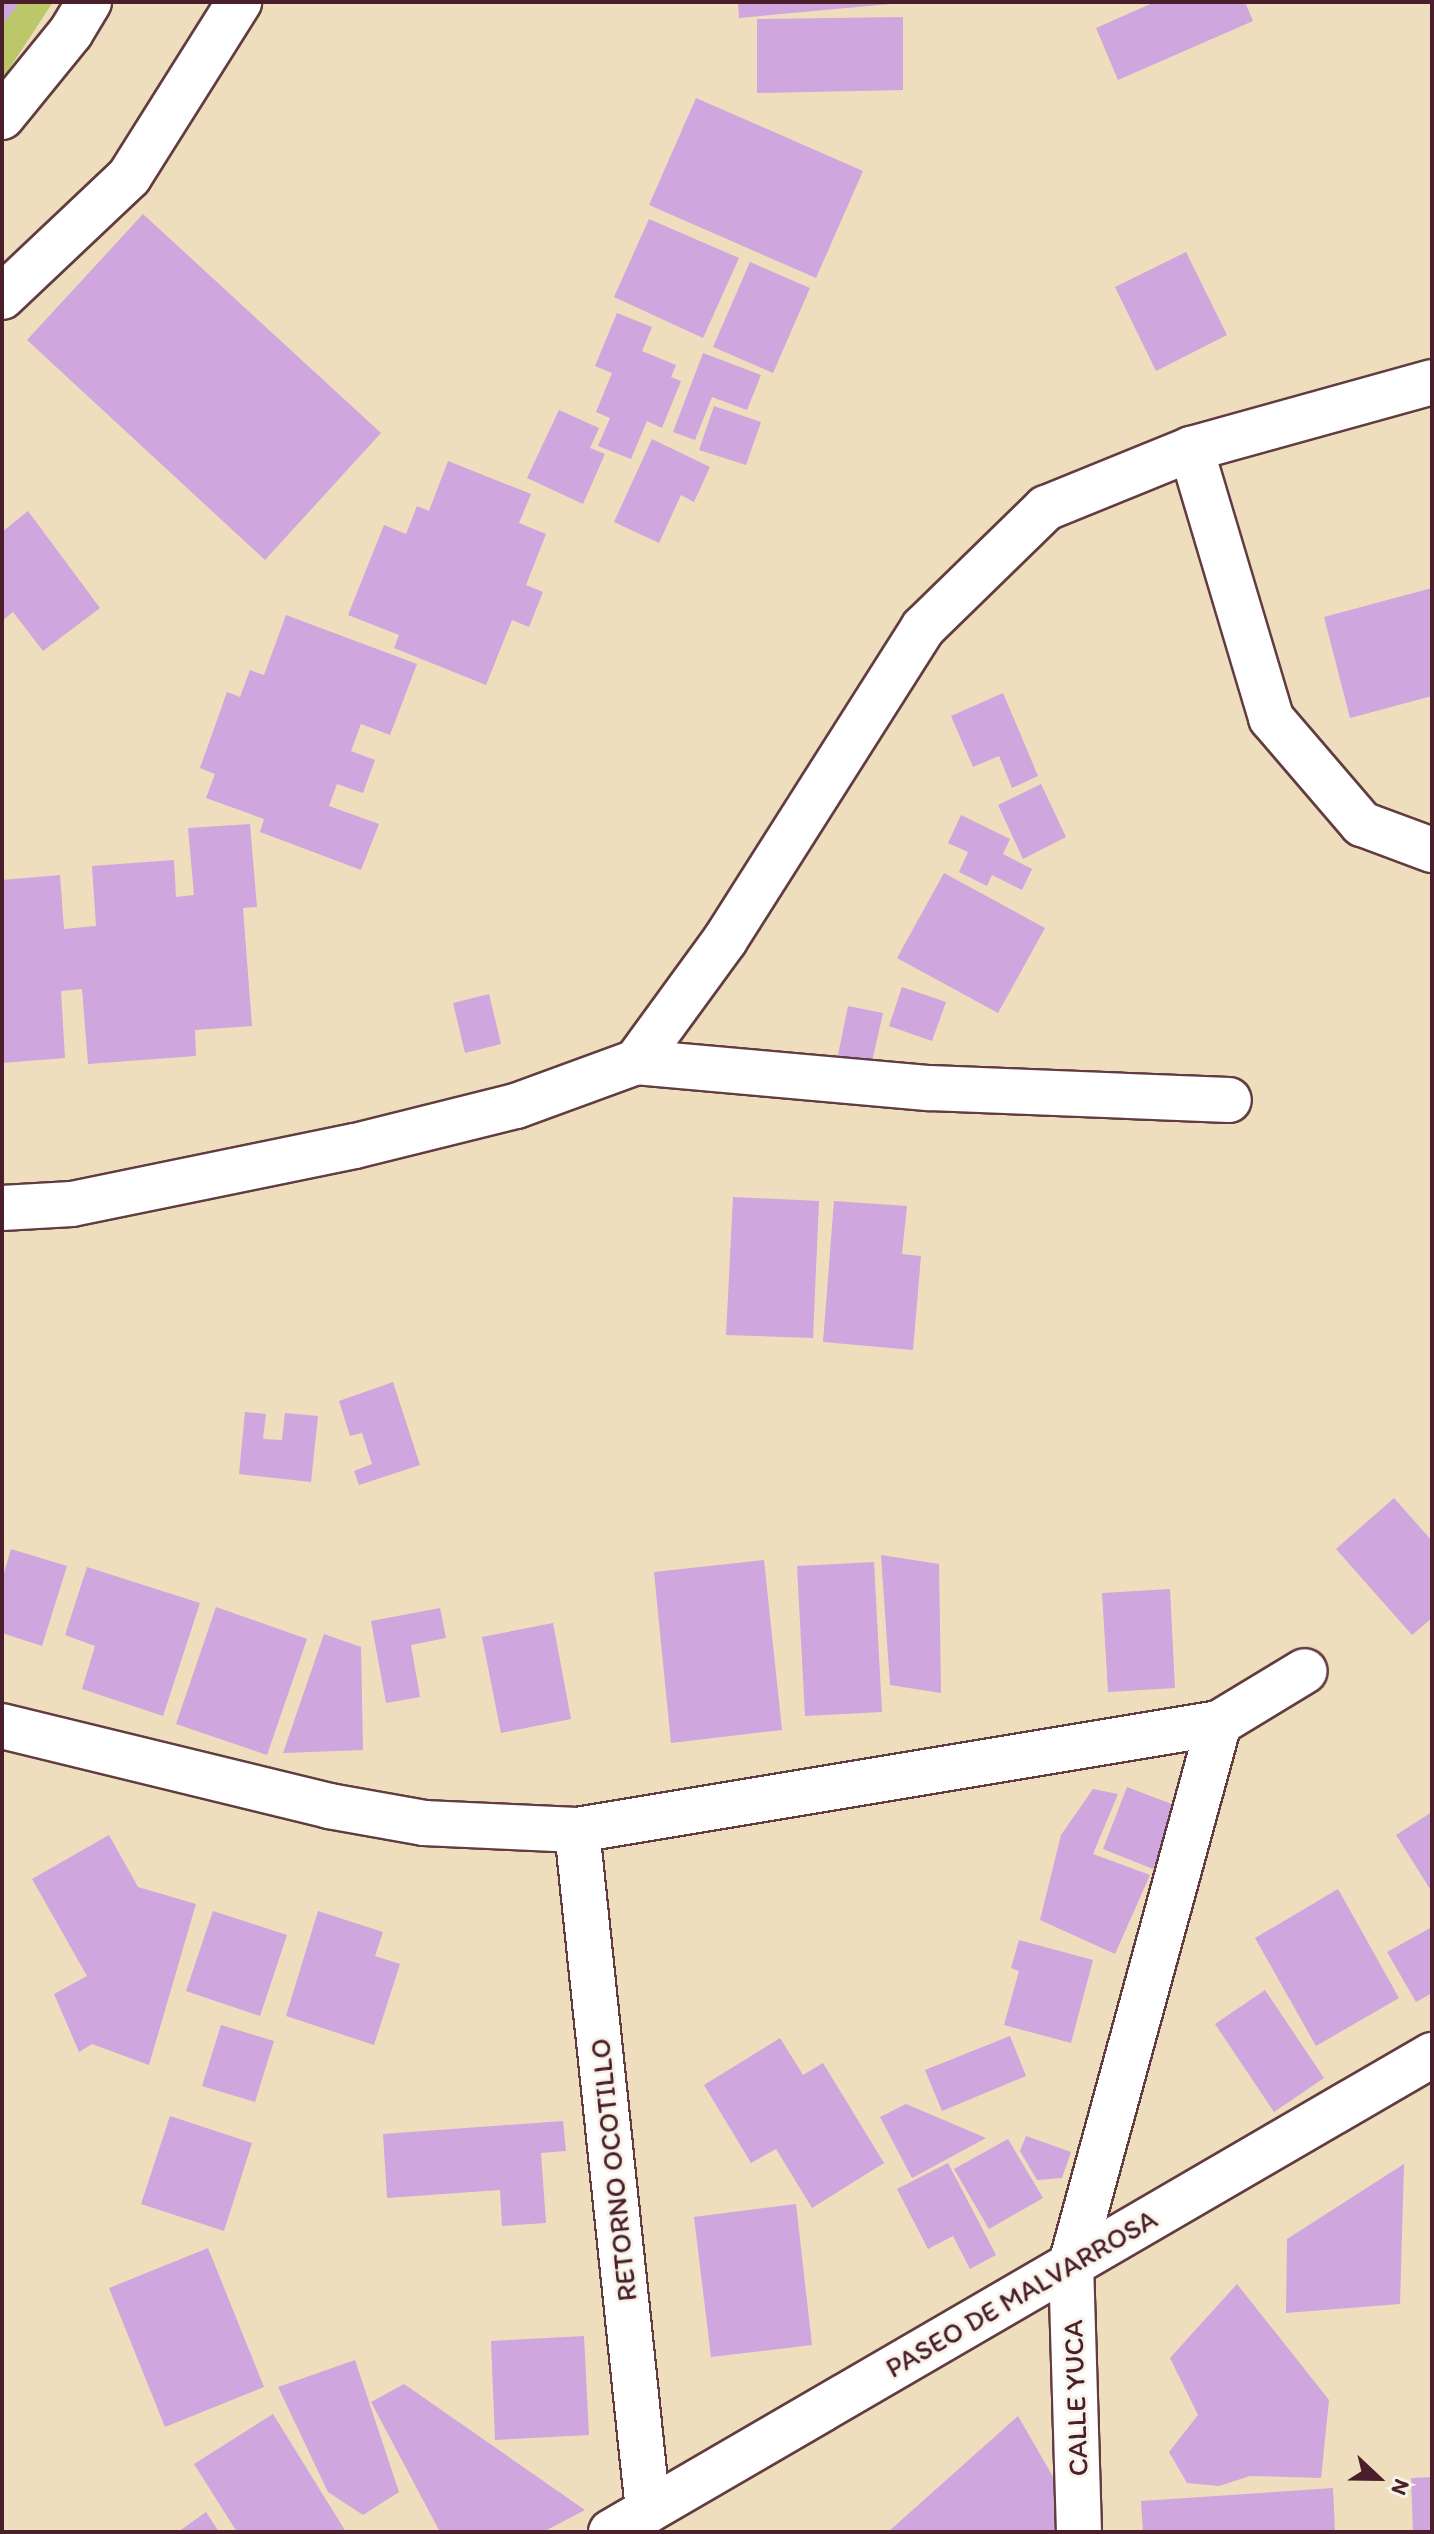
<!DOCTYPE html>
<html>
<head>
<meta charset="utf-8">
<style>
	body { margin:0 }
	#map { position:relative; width:1434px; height:2534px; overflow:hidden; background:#eedebd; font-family:Itim,sans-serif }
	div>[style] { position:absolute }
	.green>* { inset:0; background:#bbc769 }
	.building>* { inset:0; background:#cfa6dd }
	.roads { filter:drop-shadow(2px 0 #633c41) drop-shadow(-2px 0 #633c41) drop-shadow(0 2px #633c41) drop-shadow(0 -2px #633c41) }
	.street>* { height:44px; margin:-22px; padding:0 22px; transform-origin:22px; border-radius:22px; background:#fff }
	span { translate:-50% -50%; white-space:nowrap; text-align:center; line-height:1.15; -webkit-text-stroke:6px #f7f3e8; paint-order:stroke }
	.street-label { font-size:28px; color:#4a1f2b }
	.frame { position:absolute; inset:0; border:4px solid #4a1f2b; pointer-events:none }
	.north { position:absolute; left:1338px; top:2438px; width:80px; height:80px; -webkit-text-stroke:6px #f7f3e8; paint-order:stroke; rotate:112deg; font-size:22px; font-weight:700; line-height:32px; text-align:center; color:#4a1f2b }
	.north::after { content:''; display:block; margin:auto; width:28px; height:36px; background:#4a1f2b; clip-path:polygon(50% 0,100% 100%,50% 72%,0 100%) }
</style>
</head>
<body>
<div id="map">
	<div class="green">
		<div style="clip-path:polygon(2px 2px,53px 2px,2px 80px)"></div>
	</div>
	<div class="building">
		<div style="clip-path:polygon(2px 2px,20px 2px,2px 25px)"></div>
		<div style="clip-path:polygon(738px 2px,890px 2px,890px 4px,739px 18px)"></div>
		<div style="clip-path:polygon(1155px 2px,1245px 2px,1253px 21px,1118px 80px,1096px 28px)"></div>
		<div style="clip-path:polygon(903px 17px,903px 90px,757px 93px,757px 19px)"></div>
		<div style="clip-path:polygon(696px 98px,863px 171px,816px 278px,649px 205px)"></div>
		<div style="clip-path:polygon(143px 214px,381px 433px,265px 560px,27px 340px)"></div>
		<div style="clip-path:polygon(649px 219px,739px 258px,703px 338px,614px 297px)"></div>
		<div style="clip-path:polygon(1186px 252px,1227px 335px,1156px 371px,1115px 287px)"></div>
		<div style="clip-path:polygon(750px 262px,810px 288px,773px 373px,713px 347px)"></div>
		<div style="clip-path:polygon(617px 313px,652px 327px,642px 351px,676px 365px,671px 377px,681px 381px,662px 428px,647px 421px,631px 459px,598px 446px,610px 418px,596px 412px,612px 373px,595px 366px)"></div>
		<div style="clip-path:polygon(703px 353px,761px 375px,747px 410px,712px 397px,695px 440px,673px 432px)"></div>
		<div style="clip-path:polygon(714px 406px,761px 422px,746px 465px,699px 450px)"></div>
		<div style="clip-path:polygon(559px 410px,599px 428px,590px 448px,605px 454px,583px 504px,527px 478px)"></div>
		<div style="clip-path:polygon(652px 439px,710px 467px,694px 502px,681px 495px,659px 543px,614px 522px)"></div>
		<div style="clip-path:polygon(448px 461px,531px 494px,519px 523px,546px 534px,526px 585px,543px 592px,529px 627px,512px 620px,486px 685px,394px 648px,399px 635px,348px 615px,384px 525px,406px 534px,417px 506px,429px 511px)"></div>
		<div style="clip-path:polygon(28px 511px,100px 608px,43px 651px,13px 612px,2px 621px,2px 532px)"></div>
		<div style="clip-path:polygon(1432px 588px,1432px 696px,1350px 718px,1324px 617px)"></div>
		<div style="clip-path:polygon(286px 615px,417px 664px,390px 735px,361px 724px,351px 751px,375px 760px,363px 793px,337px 784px,329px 806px,379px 824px,361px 870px,260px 832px,264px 819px,206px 798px,215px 774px,200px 768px,227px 692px,240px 697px,250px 670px,264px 675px)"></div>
		<div style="clip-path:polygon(1003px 693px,1038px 776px,1012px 788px,999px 756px,973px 767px,951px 716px)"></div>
		<div style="clip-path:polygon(1041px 784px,1066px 837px,1023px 859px,998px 805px)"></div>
		<div style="clip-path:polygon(961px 815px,1010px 839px,1003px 854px,1032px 869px,1022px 890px,992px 875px,987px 886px,959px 872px,968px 852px,948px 843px)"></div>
		<div style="clip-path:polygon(250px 824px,257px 907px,243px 908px,252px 1026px,195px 1030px,196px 1056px,88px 1064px,82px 989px,61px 991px,65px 1058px,2px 1063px,2px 880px,60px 875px,64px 929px,96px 926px,92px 866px,174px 860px,176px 897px,194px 895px,188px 828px)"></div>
		<div style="clip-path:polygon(944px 873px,1045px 928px,998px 1013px,897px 958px)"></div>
		<div style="clip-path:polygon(902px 987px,946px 1002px,932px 1041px,889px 1026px)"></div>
		<div style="clip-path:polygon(489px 994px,501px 1044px,465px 1053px,453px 1003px)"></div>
		<div style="clip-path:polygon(848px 1006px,883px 1013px,871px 1066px,837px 1060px)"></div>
		<div style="clip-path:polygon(733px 1197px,819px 1201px,813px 1338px,726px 1335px)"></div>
		<div style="clip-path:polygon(834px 1201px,907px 1206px,902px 1254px,921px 1256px,913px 1350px,823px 1342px)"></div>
		<div style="clip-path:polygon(393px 1382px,420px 1465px,359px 1485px,354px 1471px,372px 1464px,362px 1433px,350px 1436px,339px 1401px)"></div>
		<div style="clip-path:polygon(245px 1412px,266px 1414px,263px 1439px,282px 1440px,285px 1413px,318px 1416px,311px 1482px,239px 1474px)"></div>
		<div style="clip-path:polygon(1394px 1498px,1432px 1541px,1432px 1618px,1412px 1635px,1336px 1549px)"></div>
		<div style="clip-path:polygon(11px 1549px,67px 1566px,42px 1646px,2px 1633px,2px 1580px)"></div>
		<div style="clip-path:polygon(881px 1555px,939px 1564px,941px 1693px,890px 1685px)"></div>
		<div style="clip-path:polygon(764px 1560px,782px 1730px,671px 1743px,654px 1572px)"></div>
		<div style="clip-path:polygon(874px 1562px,882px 1712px,805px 1716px,797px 1566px)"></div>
		<div style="clip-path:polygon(87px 1567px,200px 1603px,163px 1716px,82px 1689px,95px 1646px,65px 1635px)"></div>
		<div style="clip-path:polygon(1170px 1589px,1175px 1688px,1108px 1692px,1102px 1593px)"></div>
		<div style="clip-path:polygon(216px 1607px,307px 1639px,267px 1755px,176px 1724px)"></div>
		<div style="clip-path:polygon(440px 1608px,446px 1638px,411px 1645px,420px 1697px,386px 1703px,371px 1621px)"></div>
		<div style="clip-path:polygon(553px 1623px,571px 1719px,501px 1733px,482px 1637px)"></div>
		<div style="clip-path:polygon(324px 1634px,361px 1647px,363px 1750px,283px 1753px)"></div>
		<div style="clip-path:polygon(1127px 1787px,1177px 1806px,1153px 1869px,1103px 1849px)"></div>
		<div style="clip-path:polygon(1093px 1789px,1118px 1794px,1093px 1854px,1150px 1875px,1115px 1954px,1040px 1920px,1061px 1835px)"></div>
		<div style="clip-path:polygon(1432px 1812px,1432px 1892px,1396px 1835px)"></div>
		<div style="clip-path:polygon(109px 1835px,138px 1887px,196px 1904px,149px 2065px,92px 2044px,79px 2052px,54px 1994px,87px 1976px,32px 1879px)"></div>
		<div style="clip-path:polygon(1338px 1889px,1399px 1998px,1316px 2046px,1255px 1938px)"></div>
		<div style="clip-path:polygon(213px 1911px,287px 1935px,260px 2016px,186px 1991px)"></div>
		<div style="clip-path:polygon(318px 1911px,383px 1932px,375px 1956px,400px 1964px,374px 2045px,286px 2016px)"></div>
		<div style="clip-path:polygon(1432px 1927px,1432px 1993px,1416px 2002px,1387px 1952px)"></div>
		<div style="clip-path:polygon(1019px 1940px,1093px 1960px,1071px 2043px,1004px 2025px,1019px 1971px,1011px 1968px)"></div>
		<div style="clip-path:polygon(1265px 1990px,1324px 2078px,1274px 2112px,1215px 2024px)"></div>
		<div style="clip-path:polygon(221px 2025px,274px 2041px,255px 2102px,202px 2086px)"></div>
		<div style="clip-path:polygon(1010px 2036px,1026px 2076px,942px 2111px,925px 2070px)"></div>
		<div style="clip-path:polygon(780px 2038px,803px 2075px,823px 2063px,884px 2163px,812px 2208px,776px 2149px,751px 2163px,704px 2085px)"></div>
		<div style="clip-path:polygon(906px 2104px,986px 2138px,912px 2178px,880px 2117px)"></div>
		<div style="clip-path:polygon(170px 2116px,252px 2143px,224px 2231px,141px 2204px)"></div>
		<div style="clip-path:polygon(563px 2121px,566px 2151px,541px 2153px,546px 2223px,502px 2226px,500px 2190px,387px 2198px,383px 2134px)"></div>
		<div style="clip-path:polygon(1026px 2136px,1071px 2152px,1062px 2178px,1037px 2180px,1020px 2151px)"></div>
		<div style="clip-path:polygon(1008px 2139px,1043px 2198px,989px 2229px,954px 2169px)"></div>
		<div style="clip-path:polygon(948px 2163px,996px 2255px,970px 2269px,953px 2236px,928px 2249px,897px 2189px)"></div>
		<div style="clip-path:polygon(1404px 2164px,1400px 2304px,1286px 2313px,1287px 2239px)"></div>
		<div style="clip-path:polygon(796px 2204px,812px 2345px,711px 2357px,694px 2217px)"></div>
		<div style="clip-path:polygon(208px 2248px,264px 2387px,165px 2427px,109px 2288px)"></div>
		<div style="clip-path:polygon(1237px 2284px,1329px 2400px,1321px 2478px,1250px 2476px,1219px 2486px,1187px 2483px,1169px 2452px,1198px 2415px,1170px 2358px)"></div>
		<div style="clip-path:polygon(584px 2336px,589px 2435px,495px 2440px,491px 2341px)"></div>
		<div style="clip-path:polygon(355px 2360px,399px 2492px,363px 2515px,328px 2492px,278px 2387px)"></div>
		<div style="clip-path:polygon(404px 2384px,585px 2510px,543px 2532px,440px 2532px,371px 2402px)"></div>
		<div style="clip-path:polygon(273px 2414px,346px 2532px,237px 2532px,194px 2464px)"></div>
		<div style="clip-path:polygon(1018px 2416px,1064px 2496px,1066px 2532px,888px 2532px)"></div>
		<div style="clip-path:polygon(1432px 2477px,1432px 2532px,1413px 2532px,1411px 2478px)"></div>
		<div style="clip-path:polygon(1333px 2488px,1335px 2532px,1143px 2532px,1141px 2501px)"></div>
		<div style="clip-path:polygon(206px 2512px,219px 2532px,178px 2532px)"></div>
	</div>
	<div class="roads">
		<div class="street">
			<div style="left:2px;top:117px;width:109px;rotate:-50.9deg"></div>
			<div style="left:71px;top:32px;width:35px;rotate:-59deg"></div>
			<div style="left:2px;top:297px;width:175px;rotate:-43.4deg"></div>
			<div style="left:129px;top:177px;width:207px;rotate:-57.8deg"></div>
			<div style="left:1191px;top:449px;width:281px;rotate:73.4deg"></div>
			<div style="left:1271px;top:718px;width:140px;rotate:49.4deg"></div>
			<div style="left:1362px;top:824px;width:75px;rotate:20.4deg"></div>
			<div style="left:636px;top:1062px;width:295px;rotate:5.1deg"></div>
			<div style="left:930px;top:1088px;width:299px;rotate:2.3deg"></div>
			<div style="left:2px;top:1208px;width:70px;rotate:-3.3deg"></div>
			<div style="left:72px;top:1204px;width:289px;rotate:-11.6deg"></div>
			<div style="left:355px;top:1146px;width:166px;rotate:-14deg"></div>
			<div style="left:516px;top:1106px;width:128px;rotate:-20.1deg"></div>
			<div style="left:636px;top:1062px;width:151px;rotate:-53.9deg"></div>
			<div style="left:725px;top:940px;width:370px;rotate:-57.6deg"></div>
			<div style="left:923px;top:628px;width:172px;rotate:-44.3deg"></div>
			<div style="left:1046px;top:508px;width:157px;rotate:-22.1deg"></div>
			<div style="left:1191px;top:449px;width:250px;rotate:-15.5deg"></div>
			<div style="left:2px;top:1726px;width:337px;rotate:13.7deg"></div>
			<div style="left:329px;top:1806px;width:97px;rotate:10.1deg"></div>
			<div style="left:424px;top:1823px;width:153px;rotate:2.6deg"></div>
			<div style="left:577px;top:1830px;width:651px;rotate:-9.46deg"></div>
			<div style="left:577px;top:1830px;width:684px;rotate:84.04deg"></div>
			<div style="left:611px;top:2532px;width:950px;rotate:-30.16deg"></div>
			<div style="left:1079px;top:2532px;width:268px;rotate:-91.7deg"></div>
			<div style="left:1071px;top:2264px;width:561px;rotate:-74.7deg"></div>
			<div style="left:1219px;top:1723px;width:100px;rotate:-31.2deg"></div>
		</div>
	</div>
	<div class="street-label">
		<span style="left:613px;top:2170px;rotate:-96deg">RETORNO OCOTILLO</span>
		<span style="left:1021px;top:2293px;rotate:-30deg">PASEO DE MALVARROSA</span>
		<span style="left:1075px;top:2398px;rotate:-92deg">CALLE YUCA</span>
	</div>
	<div class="frame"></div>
	<div class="north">N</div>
</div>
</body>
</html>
